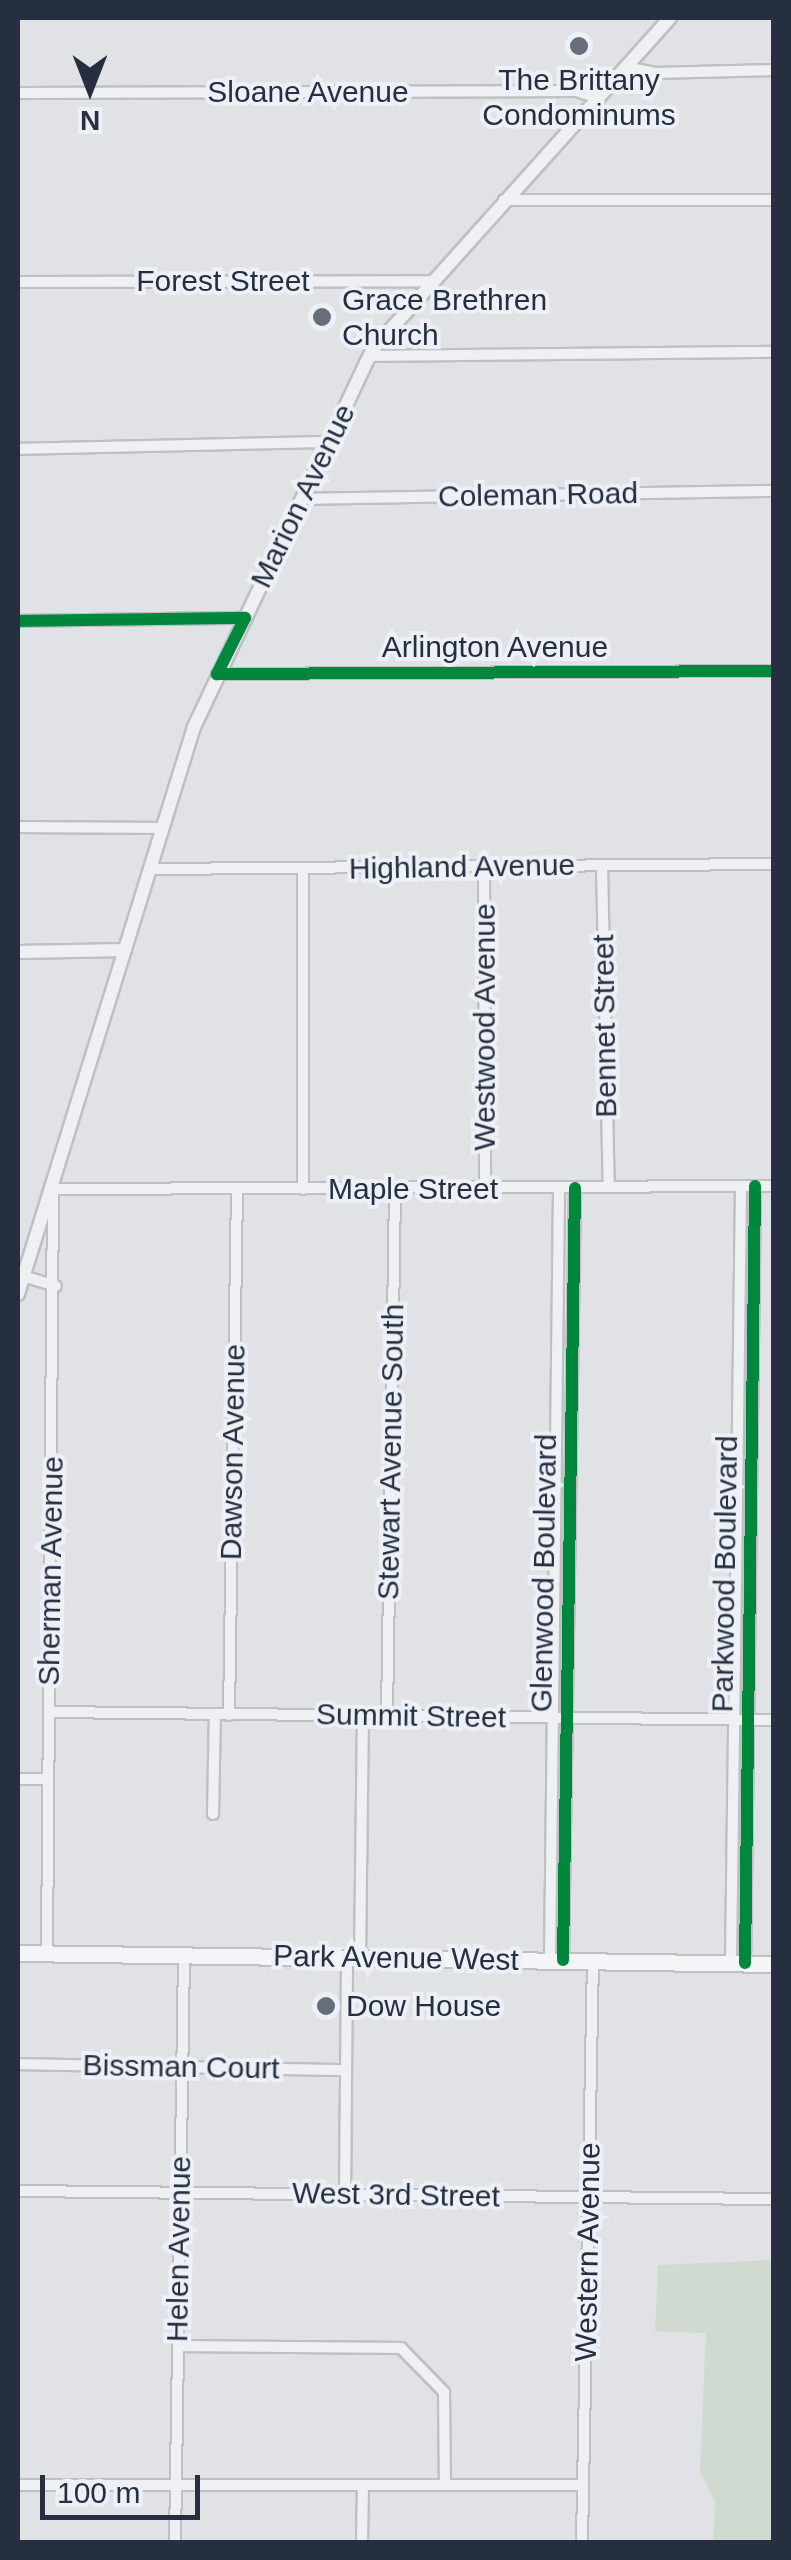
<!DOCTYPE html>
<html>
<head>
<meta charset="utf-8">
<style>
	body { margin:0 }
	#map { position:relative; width:791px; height:2560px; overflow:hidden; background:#e0e2e5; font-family:Arial,sans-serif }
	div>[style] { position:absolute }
	.green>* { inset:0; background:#d0dad0 }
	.roads { filter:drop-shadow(2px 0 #bec0c3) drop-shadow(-2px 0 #bec0c3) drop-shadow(0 2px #bec0c3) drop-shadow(0 -2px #bec0c3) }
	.minor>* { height:10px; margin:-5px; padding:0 5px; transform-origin:5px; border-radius:5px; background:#eff0f2 }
	.tertiary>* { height:12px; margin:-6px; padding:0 6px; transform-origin:6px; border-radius:6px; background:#eff0f2 }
	.primary>* { height:15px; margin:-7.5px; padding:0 7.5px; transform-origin:7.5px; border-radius:7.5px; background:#f4f5f6 }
	.cycleway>* { height:12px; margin:-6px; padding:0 6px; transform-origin:6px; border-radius:6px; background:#00873e }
	.dots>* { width:28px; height:28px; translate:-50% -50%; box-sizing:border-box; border:5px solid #edf0f6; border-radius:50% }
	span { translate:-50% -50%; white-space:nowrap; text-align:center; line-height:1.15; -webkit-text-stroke:8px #edf0f6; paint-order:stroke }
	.poi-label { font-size:30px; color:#262f40 }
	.left { translate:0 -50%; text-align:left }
	.street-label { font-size:30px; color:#262f40 }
	.frame { position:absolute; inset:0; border:20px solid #262f40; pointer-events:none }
	.north { position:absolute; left:40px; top:40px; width:100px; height:100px; -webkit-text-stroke:8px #edf0f6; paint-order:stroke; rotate:180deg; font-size:28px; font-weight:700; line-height:40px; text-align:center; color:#262f40 }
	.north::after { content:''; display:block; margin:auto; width:35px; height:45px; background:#262f40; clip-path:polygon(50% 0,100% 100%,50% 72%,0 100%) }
	.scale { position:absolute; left:40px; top:2475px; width:160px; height:45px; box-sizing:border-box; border:5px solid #262f40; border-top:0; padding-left:12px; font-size:30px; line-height:35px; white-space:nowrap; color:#262f40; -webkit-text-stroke:8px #edf0f6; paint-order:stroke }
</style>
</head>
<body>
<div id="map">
	<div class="green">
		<div style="clip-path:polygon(773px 2260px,773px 2542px,713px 2542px,715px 2502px,700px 2471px,706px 2333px,655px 2331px,658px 2265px)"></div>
	</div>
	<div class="roads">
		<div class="minor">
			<div style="left:625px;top:67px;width:31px;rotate:11deg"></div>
			<div style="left:655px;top:73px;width:119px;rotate:-1.4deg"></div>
			<div style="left:18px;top:93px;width:558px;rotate:-0.21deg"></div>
			<div style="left:576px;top:91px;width:22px;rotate:18deg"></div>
			<div style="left:504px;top:200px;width:270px"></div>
			<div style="left:18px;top:282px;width:411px;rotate:-0.1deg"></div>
			<div style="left:370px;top:356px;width:404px;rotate:-0.6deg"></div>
			<div style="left:18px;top:449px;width:311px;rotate:-1.3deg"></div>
			<div style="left:302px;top:499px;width:472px;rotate:-1deg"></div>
			<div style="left:18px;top:621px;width:227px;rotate:-0.8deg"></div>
			<div style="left:217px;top:674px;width:557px;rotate:-0.31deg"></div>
			<div style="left:18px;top:827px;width:145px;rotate:0.4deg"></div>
			<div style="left:602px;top:865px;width:322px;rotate:88.8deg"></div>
			<div style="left:484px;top:867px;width:321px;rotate:89.8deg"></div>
			<div style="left:150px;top:869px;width:624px;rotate:-0.46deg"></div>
			<div style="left:303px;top:1189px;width:321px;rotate:-90deg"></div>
			<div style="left:26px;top:1277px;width:31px;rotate:17deg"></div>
			<div style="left:49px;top:1712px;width:725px;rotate:0.63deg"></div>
			<div style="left:229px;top:1715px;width:526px;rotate:-89.13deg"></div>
			<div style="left:387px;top:1716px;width:527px;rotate:-89.13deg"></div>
			<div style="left:18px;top:1779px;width:30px"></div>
			<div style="left:213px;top:1814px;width:100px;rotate:-88.9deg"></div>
			<div style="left:47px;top:1953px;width:764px;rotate:-89.55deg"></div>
			<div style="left:53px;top:1189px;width:721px;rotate:-0.24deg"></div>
			<div style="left:360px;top:1958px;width:242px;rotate:-89.3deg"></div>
			<div style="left:550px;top:1960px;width:772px;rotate:-89.33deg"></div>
			<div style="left:563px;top:1960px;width:772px;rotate:-89.11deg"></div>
			<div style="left:731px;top:1963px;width:777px;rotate:-89.26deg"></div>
			<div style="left:745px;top:1963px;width:777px;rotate:-89.26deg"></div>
			<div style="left:18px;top:2064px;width:327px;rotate:1.1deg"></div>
			<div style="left:18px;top:2191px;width:756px;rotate:0.61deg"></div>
			<div style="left:345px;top:2195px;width:237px;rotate:-89.5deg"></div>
			<div style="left:178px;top:2346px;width:223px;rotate:0.5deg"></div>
			<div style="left:401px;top:2348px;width:62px;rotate:45.7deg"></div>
			<div style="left:444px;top:2392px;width:93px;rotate:89.4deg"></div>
			<div style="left:18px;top:2485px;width:565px"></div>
			<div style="left:175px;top:2542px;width:587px;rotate:-89.12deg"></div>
			<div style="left:362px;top:2542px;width:57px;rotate:-89deg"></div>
			<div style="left:582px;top:2542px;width:581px;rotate:-88.92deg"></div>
		</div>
		<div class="tertiary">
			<div style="left:18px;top:952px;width:107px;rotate:-1.1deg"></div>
			<div style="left:18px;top:1294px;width:594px;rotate:-72.76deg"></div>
			<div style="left:194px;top:727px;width:418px;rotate:-64.7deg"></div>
			<div style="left:373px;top:349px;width:445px;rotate:-48.1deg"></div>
		</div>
		<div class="primary">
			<div style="left:18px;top:1953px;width:756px;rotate:0.83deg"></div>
		</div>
	</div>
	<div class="cycleway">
		<div style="left:18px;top:621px;width:227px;rotate:-0.8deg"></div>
		<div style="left:245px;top:618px;width:63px;rotate:116.6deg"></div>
		<div style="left:217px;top:674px;width:557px;rotate:-0.31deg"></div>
		<div style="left:563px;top:1960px;width:772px;rotate:-89.11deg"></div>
		<div style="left:745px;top:1963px;width:777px;rotate:-89.26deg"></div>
	</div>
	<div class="dots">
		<div style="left:579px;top:46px;background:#676e7a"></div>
		<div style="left:322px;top:317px;background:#676e7a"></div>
		<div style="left:326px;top:2006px;background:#676e7a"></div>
	</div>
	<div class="poi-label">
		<span style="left:579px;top:97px">The Brittany<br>Condominums</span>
		<span class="left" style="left:342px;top:317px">Grace Brethren<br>Church</span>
		<span class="left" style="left:346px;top:2006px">Dow House</span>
	</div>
	<div class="street-label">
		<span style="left:308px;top:92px">Sloane Avenue</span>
		<span style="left:223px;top:281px">Forest Street</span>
		<span style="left:538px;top:495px;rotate:-1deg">Coleman Road</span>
		<span style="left:303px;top:496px;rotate:-64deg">Marion Avenue</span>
		<span style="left:495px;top:647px">Arlington Avenue</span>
		<span style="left:462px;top:867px;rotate:-1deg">Highland Avenue</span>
		<span style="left:605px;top:1026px;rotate:-91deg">Bennet Street</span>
		<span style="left:485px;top:1027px;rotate:-90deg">Westwood Avenue</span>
		<span style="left:413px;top:1189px">Maple Street</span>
		<span style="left:233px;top:1452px;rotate:-89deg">Dawson Avenue</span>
		<span style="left:391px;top:1452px;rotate:-89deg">Stewart Avenue South</span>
		<span style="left:51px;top:1571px;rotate:-89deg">Sherman Avenue</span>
		<span style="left:544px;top:1573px;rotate:-89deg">Glenwood Boulevard</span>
		<span style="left:725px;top:1574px;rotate:-89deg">Parkwood Boulevard</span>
		<span style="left:411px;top:1716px;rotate:1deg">Summit Street</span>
		<span style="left:396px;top:1958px;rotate:1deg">Park Avenue West</span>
		<span style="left:181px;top:2067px;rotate:1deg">Bissman Court</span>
		<span style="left:396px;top:2195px;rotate:1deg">West 3rd Street</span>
		<span style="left:179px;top:2249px;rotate:-89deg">Helen Avenue</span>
		<span style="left:588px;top:2252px;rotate:-89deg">Western Avenue</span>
	</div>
	<div class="frame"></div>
	<div class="north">N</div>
	<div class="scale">100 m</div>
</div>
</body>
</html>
